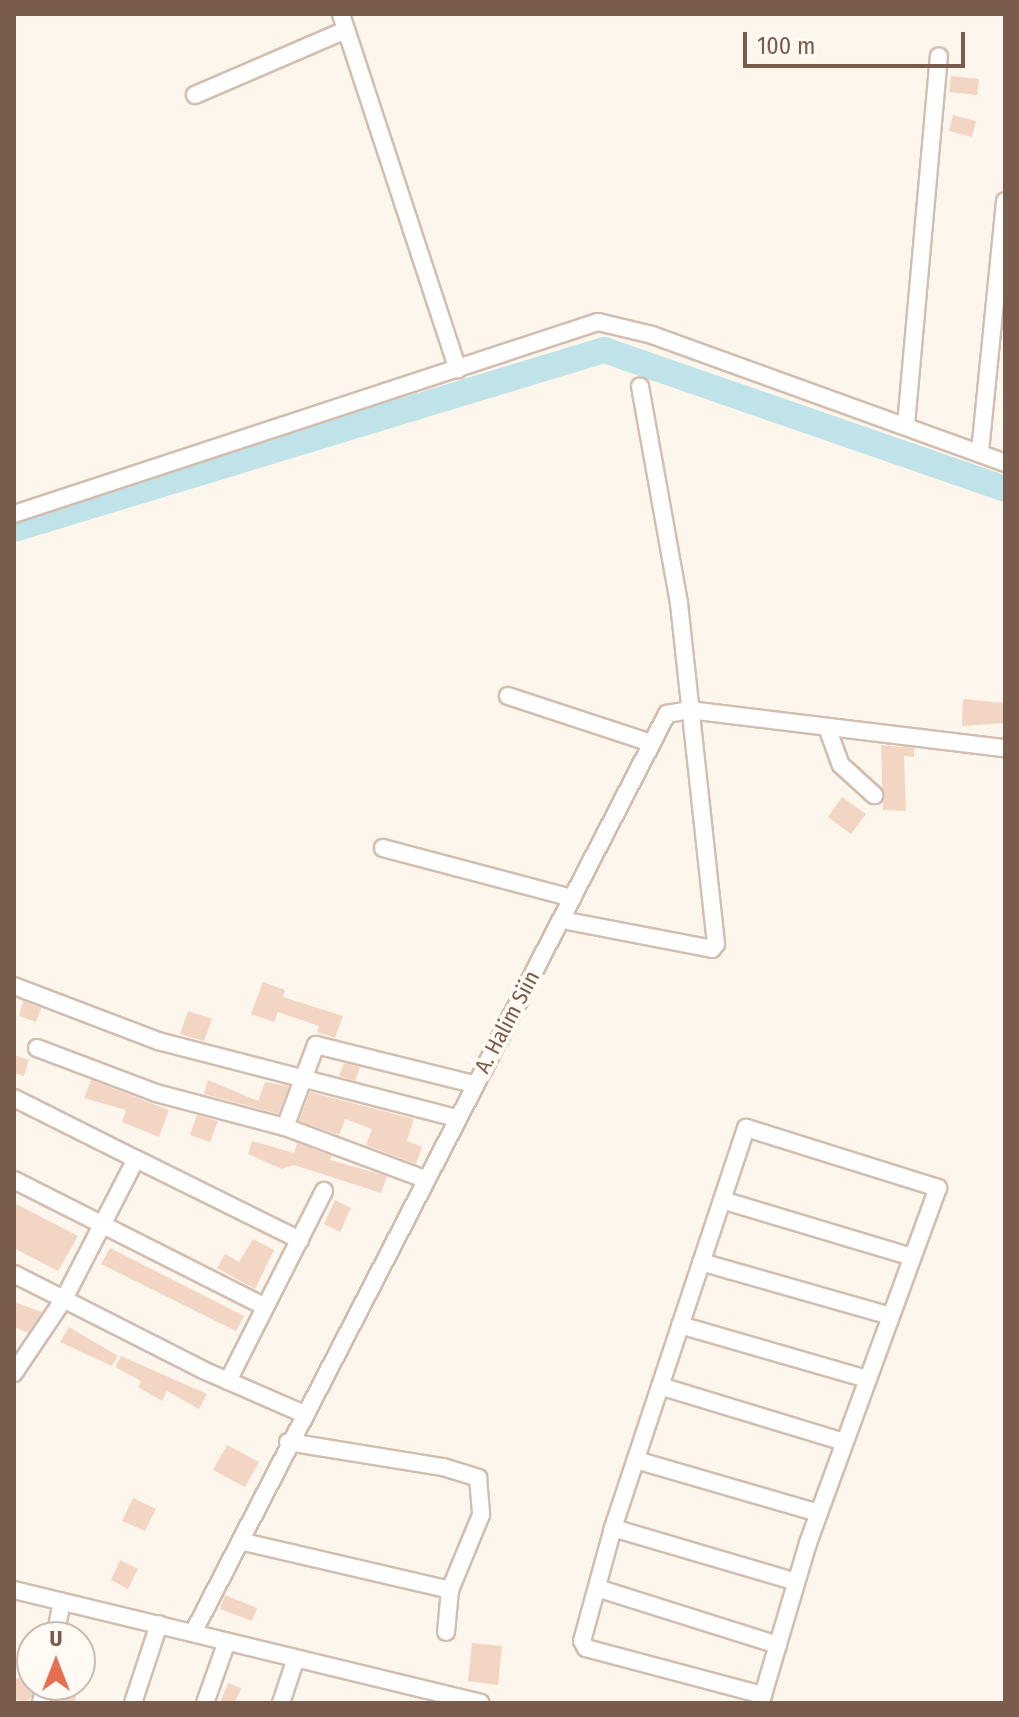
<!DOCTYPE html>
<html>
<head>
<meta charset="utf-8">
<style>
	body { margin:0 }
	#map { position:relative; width:1019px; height:1717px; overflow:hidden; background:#fdf6ec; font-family:"Fira Sans Condensed",sans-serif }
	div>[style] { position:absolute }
	.river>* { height:26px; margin:-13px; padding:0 13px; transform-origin:13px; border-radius:13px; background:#bfe3e8 }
	.building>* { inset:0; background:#f3d5c3 }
	.round { border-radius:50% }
	.roads { filter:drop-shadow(2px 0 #d1beb0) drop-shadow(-2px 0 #d1beb0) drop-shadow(0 2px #d1beb0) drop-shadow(0 -2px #d1beb0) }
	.minor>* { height:16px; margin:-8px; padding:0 8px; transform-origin:8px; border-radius:8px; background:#fff }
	span { translate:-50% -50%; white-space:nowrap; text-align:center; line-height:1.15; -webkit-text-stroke:8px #fffaf3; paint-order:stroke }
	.street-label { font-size:22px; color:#7a5c4d }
	.frame { position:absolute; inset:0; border:16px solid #7a5c4d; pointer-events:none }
	.north { position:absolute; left:16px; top:1621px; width:80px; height:80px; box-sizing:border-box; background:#fffaf3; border:2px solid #cabbb1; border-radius:50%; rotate:0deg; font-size:22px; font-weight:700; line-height:32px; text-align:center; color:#7a5c4d }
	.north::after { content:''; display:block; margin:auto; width:28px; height:36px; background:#e76f51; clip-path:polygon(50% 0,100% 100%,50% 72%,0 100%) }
	.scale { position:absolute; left:743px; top:32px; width:222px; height:36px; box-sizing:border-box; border:4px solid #7a5c4d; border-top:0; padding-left:10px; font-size:24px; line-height:28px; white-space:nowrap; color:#7a5c4d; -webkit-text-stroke:6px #fffaf3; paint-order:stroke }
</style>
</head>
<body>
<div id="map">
	<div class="river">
		<div style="left:14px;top:529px;width:617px;rotate:-16.88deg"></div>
		<div style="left:604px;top:350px;width:424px;rotate:19.1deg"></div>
	</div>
	<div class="building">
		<div style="clip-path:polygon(951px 76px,979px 79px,977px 95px,949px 92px)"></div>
		<div style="clip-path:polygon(953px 115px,976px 121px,972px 137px,949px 131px)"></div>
		<div style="clip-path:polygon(963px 699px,1005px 703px,1005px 723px,962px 726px)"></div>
		<div style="clip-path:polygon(881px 745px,914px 748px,914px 757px,904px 756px,906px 811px,883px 810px)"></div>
		<div style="clip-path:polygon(842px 797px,866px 814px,851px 834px,828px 817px)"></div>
		<div style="clip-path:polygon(263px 982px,285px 990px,283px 997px,343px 1016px,335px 1038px,317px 1032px,319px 1026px,278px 1012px,274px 1022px,251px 1014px)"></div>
		<div style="clip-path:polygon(23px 1001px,41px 1008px,36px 1022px,19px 1016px)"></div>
		<div style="clip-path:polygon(188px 1011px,212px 1019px,204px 1041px,180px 1034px)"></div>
		<div style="clip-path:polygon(14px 1055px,29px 1060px,24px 1076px,14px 1073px)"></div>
		<div style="clip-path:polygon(344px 1063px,360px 1067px,355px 1081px,339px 1076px)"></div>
		<div style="clip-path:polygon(91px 1080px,169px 1110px,159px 1137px,122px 1122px,126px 1110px,84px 1098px)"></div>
		<div style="clip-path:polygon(208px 1080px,258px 1101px,265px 1082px,289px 1086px,278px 1114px,204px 1094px)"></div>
		<div style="clip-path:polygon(310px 1092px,414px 1119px,407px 1141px,422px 1147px,416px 1164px,366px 1145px,372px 1129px,345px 1119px,339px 1135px,299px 1121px)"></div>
		<div style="clip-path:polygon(197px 1115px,218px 1121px,210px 1142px,190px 1135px)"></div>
		<div style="clip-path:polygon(252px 1141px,294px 1153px,297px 1143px,332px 1156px,330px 1160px,387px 1176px,381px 1193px,294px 1165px,282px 1169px,248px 1154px)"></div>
		<div style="clip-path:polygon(335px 1200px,351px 1208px,340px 1232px,324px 1224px)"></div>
		<div style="clip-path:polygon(14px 1203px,78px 1236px,58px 1271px,14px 1248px)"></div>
		<div style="clip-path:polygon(253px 1239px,274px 1250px,255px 1289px,217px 1268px,225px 1254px,239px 1262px)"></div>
		<div style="clip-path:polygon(110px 1248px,244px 1316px,236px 1331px,101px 1264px)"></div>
		<div style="clip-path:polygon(14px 1302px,42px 1312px,28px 1333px,14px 1327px)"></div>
		<div style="clip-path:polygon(69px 1327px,118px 1356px,112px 1366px,60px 1342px)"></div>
		<div style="clip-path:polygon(121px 1356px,207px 1394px,199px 1409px,167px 1391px,162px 1401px,138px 1387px,141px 1381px,115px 1367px)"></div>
		<div style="clip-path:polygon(227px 1445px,259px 1462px,245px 1487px,213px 1470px)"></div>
		<div style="clip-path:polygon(133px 1498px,156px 1509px,145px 1531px,122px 1521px)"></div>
		<div style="clip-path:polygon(120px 1560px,138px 1569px,128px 1589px,111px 1580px)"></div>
		<div style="clip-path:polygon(225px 1595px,257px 1608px,252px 1621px,220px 1609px)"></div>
		<div style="clip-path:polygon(472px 1643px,502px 1646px,498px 1685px,468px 1681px)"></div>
		<div class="round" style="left:11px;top:1677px;width:24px;height:24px"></div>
		<div style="clip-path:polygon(228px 1683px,241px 1688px,235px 1703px,220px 1703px)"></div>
		<div style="clip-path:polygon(62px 1685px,79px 1685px,74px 1703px,60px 1703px)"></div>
	</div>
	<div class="roads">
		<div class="minor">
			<div style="left:341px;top:14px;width:374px;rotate:71.8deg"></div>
			<div style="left:195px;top:95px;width:164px;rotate:-23.3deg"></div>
			<div style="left:906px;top:425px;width:370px;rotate:-84.9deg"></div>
			<div style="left:980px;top:452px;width:252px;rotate:-84.3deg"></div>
			<div style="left:14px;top:514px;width:615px;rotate:-18.2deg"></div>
			<div style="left:598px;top:322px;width:56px;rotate:13.5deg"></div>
			<div style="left:652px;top:335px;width:375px;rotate:19.9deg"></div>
			<div style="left:508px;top:696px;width:151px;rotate:18.2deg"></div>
			<div style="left:828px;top:730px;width:37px;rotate:70deg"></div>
			<div style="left:841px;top:765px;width:45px;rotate:42.3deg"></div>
			<div style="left:383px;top:848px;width:196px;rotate:14.8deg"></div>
			<div style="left:562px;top:920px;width:153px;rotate:10.9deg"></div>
			<div style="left:712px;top:949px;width:6px;rotate:-51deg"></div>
			<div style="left:716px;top:944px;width:343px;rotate:-96.2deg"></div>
			<div style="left:679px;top:603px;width:220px;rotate:-100.2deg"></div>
			<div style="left:14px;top:986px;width:154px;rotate:20.9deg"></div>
			<div style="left:158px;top:1041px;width:308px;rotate:14.5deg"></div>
			<div style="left:37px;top:1048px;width:127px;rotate:20.7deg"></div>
			<div style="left:156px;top:1093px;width:133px;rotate:14.8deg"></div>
			<div style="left:285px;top:1127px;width:149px;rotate:20.4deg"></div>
			<div style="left:14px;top:1098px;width:136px;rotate:26.6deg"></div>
			<div style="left:285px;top:1127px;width:88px;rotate:-69.3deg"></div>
			<div style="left:316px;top:1045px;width:163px;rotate:13.9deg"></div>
			<div style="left:14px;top:1180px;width:281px;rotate:26.8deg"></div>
			<div style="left:722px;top:1200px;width:198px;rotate:16.7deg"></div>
			<div style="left:701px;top:1262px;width:197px;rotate:15.9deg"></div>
			<div style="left:14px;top:1274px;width:212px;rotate:26.9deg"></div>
			<div style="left:203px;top:1370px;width:108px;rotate:23.5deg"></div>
			<div style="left:680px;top:1325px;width:195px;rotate:16.1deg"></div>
			<div style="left:14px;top:1373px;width:89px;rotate:-56deg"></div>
			<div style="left:64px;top:1299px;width:157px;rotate:-62.8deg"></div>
			<div style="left:136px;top:1159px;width:183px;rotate:26.3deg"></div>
			<div style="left:228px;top:1381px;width:213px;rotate:-63.2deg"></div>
			<div style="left:660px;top:1386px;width:192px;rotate:16.9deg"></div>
			<div style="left:288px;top:1442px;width:157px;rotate:9.2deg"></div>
			<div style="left:443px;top:1467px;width:37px;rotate:17deg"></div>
			<div style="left:478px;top:1478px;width:37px;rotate:85deg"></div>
			<div style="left:481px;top:1515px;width:81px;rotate:112.5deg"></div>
			<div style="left:450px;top:1590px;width:42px;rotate:95.4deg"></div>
			<div style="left:636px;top:1460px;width:190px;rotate:16.2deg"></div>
			<div style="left:613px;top:1528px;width:191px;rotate:16.4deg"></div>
			<div style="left:244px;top:1542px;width:212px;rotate:13.1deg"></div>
			<div style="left:597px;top:1588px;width:190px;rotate:17.5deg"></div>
			<div style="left:14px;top:1590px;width:480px;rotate:13.6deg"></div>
			<div style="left:193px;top:1633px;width:1034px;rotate:-62.72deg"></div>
			<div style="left:667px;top:714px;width:22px;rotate:-10deg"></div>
			<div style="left:689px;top:710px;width:318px;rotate:6.9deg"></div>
			<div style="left:55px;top:1637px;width:36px;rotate:-79deg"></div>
			<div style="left:41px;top:1703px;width:18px;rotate:-77deg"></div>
			<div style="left:133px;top:1703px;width:83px;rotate:-71.8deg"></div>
			<div style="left:205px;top:1703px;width:63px;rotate:-70.4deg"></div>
			<div style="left:281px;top:1703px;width:44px;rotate:-71.6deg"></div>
			<div style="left:760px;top:1703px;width:9px;rotate:-69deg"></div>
			<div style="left:763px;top:1695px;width:159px;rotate:-73.5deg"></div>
			<div style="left:808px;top:1543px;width:378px;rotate:-69.9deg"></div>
			<div style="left:938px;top:1188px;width:201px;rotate:-162.6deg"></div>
			<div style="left:746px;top:1128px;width:422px;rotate:108.4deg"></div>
			<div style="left:613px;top:1528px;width:117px;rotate:105.3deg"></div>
			<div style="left:582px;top:1641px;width:8px;rotate:60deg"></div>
			<div style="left:586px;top:1648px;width:183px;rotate:14.9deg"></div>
		</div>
	</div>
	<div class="street-label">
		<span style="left:507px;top:1022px;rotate:-62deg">A. Halim Siin</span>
	</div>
	<div class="frame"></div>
	<div class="north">U</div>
	<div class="scale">100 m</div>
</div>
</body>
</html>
